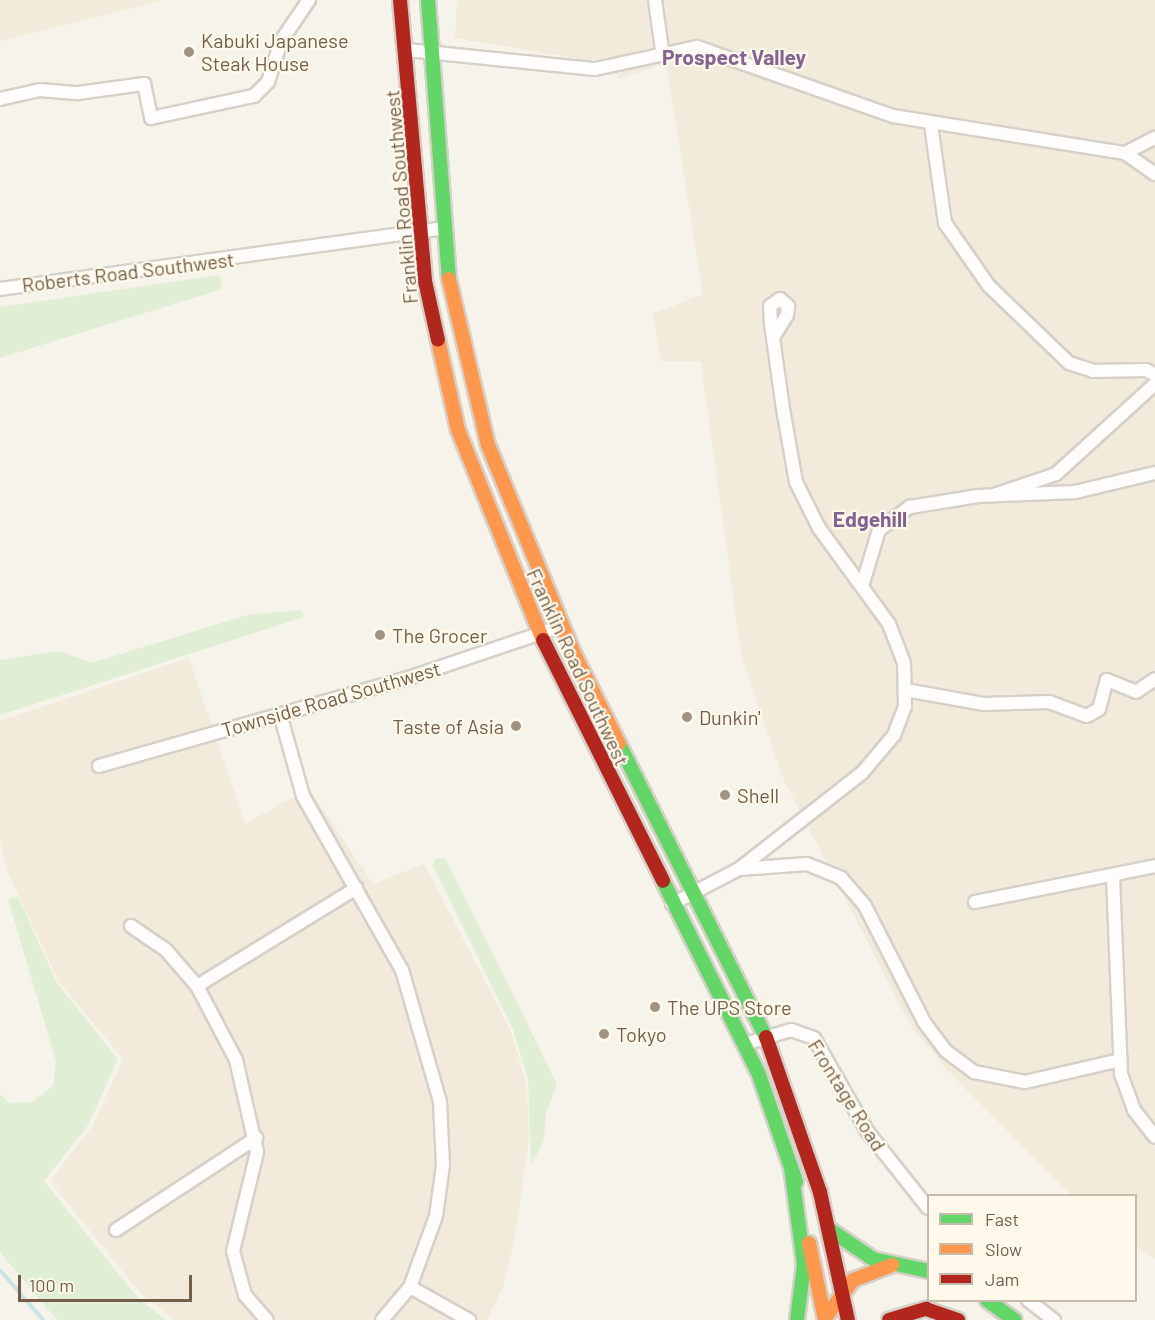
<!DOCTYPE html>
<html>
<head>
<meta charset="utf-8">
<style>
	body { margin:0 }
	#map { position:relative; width:1155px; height:1320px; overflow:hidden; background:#f6f3ea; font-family:Barlow,sans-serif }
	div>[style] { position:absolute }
	.residential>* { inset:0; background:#f2eada }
	.green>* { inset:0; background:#e0eed5 }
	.stream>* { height:4px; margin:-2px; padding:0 2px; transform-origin:2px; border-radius:2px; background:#cbe2e6 }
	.roads { filter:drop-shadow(2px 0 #d5d0c8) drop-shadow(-2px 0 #d5d0c8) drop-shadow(0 2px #d5d0c8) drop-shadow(0 -2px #d5d0c8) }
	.street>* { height:12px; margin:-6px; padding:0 6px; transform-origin:6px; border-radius:6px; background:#fefdfc }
	.fast>* { height:14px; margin:-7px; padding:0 7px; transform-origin:7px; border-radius:7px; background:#63d668 }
	.slow>* { height:14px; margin:-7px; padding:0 7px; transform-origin:7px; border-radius:7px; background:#ff974d }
	.jam>* { height:14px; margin:-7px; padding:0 7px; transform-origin:7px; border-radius:7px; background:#b3261e }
	.dots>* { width:16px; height:16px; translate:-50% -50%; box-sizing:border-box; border:3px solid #fff9eb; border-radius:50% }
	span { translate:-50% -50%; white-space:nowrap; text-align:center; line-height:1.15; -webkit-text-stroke:4.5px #fff9eb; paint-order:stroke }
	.poi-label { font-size:20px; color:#745e4a }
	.left { translate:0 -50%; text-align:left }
	.right { translate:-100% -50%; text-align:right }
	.street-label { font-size:20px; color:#745e4a }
	.neighbourhood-label { font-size:21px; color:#866291; font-weight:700 }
	.legend { position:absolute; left:927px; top:1194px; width:210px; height:108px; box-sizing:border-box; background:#fff9eb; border:2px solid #c7bbab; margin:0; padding:8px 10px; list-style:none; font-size:18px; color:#745e4a }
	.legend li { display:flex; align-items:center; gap:12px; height:30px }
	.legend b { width:30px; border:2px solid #c7bbab }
	.scale { position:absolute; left:18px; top:1275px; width:174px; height:27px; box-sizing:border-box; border:3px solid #745e4a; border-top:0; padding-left:8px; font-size:18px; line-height:21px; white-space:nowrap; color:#745e4a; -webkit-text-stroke:4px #fff9eb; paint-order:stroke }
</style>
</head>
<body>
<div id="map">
	<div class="residential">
		<div style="clip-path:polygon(0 0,163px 0,0 41px)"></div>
		<div style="clip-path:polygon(457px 0,1155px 0,1155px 1259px,1136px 1247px,1136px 1196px,1071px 1195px,950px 1073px,911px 1026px,782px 776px,741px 654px,701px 362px,661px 361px,653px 314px,703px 294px,666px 63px,618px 79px,611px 57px,588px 60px,455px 38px)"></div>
		<div style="clip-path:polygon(189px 658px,245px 824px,309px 789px,373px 884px,424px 864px,509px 1027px,526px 1081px,529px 1137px,515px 1237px,503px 1287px,487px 1320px,175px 1320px,140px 1293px,50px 1181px,92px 1127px,123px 1059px,59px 982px,7px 871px,0 840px,0 721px)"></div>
	</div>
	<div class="green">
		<div style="clip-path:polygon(220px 275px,222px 289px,0 358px,0 307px)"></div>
		<div style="clip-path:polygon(301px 610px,304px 617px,0 715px,0 660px,59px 651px,92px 663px,247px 615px)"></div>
		<div style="clip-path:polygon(436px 858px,446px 859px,557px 1084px,546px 1114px,544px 1140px,531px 1166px,528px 1080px,513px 1029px,433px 866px)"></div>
		<div style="clip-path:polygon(18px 897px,57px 983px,118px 1059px,89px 1124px,44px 1181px,138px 1298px,166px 1320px,57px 1320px,0 1252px,0 1094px,10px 1103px,32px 1102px,53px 1086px,56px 1062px,8px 899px)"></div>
	</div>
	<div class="stream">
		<div style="left:0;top:1270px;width:66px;rotate:49.3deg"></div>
	</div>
	<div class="roads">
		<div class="street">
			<div style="left:655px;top:0;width:50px;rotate:82deg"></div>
			<div style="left:407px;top:50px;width:189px;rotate:5.8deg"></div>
			<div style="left:595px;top:69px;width:104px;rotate:-12.2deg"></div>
			<div style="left:697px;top:47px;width:208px;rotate:19.4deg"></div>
			<div style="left:893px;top:116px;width:235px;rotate:9.1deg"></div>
			<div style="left:1125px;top:153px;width:37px;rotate:35deg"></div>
			<div style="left:0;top:99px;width:41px;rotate:-12.7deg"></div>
			<div style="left:40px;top:90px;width:38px;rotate:5deg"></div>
			<div style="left:78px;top:93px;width:67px;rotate:-7.8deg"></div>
			<div style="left:144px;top:84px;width:35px;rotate:78deg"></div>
			<div style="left:151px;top:118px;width:105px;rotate:-12.1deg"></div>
			<div style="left:254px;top:96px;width:20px;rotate:-45deg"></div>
			<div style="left:268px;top:82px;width:43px;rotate:-72.4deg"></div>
			<div style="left:281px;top:41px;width:50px;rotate:-55.7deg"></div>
			<div style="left:931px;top:125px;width:99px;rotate:81.9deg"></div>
			<div style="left:945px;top:223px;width:77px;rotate:55.1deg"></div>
			<div style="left:989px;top:286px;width:111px;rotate:43.9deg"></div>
			<div style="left:1069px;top:363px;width:25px;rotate:18deg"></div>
			<div style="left:1093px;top:371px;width:53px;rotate:-1.1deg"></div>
			<div style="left:1146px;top:370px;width:10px;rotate:29deg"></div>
			<div style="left:1125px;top:153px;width:34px;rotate:-27deg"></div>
			<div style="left:0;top:289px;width:447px;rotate:-7.8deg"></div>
			<div style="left:994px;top:495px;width:65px;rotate:-18.7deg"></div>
			<div style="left:1056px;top:474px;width:134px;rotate:-42.3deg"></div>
			<div style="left:863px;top:583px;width:55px;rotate:-73.2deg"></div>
			<div style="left:879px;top:530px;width:39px;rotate:-37deg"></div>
			<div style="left:910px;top:507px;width:69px;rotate:-9.2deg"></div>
			<div style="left:978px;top:496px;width:97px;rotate:-2.4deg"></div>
			<div style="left:1075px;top:492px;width:82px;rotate:-13.4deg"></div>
			<div style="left:906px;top:690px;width:78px;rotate:10.3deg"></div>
			<div style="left:983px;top:704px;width:66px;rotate:-1.7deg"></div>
			<div style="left:1049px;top:702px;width:40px;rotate:20.2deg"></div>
			<div style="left:1087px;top:716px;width:14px;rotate:-30deg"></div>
			<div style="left:1099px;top:709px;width:30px;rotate:-75deg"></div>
			<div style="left:1107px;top:680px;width:31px;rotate:22deg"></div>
			<div style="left:1136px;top:692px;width:23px;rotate:-34deg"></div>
			<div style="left:280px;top:714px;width:85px;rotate:74.3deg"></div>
			<div style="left:303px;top:796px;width:200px;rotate:60.4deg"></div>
			<div style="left:402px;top:970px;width:137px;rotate:73.9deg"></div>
			<div style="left:440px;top:1102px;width:63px;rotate:87.3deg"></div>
			<div style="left:443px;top:1165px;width:51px;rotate:97.8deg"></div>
			<div style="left:436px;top:1216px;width:76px;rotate:110.1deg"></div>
			<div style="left:410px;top:1287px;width:43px;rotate:130.3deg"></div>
			<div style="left:99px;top:766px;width:328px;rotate:-15.9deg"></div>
			<div style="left:414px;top:676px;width:156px;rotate:-18.7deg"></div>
			<div style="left:740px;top:869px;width:67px;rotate:-4.3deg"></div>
			<div style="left:807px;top:864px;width:37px;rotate:22deg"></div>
			<div style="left:841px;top:878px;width:37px;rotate:49deg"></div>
			<div style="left:865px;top:906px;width:130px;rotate:63deg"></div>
			<div style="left:924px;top:1022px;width:36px;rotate:53deg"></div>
			<div style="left:946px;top:1051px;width:35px;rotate:37deg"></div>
			<div style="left:974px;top:1072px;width:52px;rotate:11.1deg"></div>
			<div style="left:1025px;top:1082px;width:98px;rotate:-13deg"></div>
			<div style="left:1113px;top:876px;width:198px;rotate:87.7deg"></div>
			<div style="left:1121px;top:1074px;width:38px;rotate:70deg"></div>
			<div style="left:1134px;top:1110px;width:34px;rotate:52deg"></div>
			<div style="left:975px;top:902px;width:184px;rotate:-11.3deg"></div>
			<div style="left:672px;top:904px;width:76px;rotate:-27.6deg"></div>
			<div style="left:739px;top:869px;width:156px;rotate:-38deg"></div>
			<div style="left:862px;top:773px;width:50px;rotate:-49.9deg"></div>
			<div style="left:894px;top:735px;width:31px;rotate:-69deg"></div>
			<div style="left:905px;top:706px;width:43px;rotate:-91.3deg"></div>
			<div style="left:904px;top:663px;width:42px;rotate:-111deg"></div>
			<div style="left:889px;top:624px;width:119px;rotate:-126.1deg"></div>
			<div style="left:819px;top:528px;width:51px;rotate:-116.6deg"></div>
			<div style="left:796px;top:482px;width:74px;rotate:-100.1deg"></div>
			<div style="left:783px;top:409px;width:86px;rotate:-98deg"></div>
			<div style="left:771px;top:324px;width:18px;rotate:-93deg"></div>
			<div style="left:770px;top:306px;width:12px;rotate:-35deg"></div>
			<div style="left:780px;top:299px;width:11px;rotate:41deg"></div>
			<div style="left:788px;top:306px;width:9px;rotate:96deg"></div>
			<div style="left:787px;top:315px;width:26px;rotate:122deg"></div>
			<div style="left:131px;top:926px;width:42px;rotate:34.4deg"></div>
			<div style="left:166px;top:950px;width:48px;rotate:49.3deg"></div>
			<div style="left:197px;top:986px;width:84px;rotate:62.2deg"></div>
			<div style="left:236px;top:1060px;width:94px;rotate:77.1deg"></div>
			<div style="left:257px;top:1152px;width:102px;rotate:103.6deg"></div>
			<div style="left:233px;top:1251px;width:46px;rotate:74.7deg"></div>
			<div style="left:245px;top:1295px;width:33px;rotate:49deg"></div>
			<div style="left:197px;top:986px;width:187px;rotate:-31.6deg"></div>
			<div style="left:745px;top:1044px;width:48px;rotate:-16.9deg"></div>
			<div style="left:791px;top:1030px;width:24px;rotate:19deg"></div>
			<div style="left:814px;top:1038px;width:107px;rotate:60.3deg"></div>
			<div style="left:867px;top:1131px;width:98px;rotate:51.6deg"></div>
			<div style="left:116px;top:1230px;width:168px;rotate:-33.3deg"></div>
			<div style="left:410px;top:1287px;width:68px;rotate:29.2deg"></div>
			<div style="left:1028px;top:1300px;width:33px;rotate:38deg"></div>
		</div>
		<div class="fast">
			<div style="left:428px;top:0;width:280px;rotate:85.7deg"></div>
			<div style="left:619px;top:744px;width:328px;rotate:63.4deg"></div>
			<div style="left:663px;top:881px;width:213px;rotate:63.6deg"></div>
			<div style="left:758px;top:1072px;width:116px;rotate:70.9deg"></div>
			<div style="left:791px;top:1167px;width:98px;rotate:82.4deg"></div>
			<div style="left:804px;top:1264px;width:56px;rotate:97.1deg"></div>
			<div style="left:829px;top:1229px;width:53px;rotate:34.3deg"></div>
			<div style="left:873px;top:1259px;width:56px;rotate:12.3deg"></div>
			<div style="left:987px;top:1300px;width:34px;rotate:36deg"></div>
		</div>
		<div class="slow">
			<div style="left:449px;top:279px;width:171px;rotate:76.8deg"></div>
			<div style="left:488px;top:445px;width:228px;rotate:67.6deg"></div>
			<div style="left:575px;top:656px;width:98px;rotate:63.4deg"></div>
			<div style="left:438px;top:340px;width:92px;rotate:77.5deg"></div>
			<div style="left:458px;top:430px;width:227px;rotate:68deg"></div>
			<div style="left:809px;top:1243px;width:79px;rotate:78.3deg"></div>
			<div style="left:825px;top:1318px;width:47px;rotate:-53.6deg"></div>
			<div style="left:853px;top:1280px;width:42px;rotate:-21deg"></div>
		</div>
		<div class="jam">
			<div style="left:400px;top:0;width:282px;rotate:84.9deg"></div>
			<div style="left:425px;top:281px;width:60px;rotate:77.6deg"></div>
			<div style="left:543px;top:640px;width:269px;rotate:63.5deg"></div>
			<div style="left:766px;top:1037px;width:164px;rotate:70.8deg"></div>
			<div style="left:820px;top:1192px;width:131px;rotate:77.7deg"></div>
			<div style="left:889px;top:1320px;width:39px;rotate:-17deg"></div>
			<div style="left:926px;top:1309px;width:34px;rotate:19deg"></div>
		</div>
	</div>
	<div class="dots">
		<div style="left:189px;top:52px;background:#a29282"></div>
		<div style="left:380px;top:635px;background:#a29282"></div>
		<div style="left:687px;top:717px;background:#a29282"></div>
		<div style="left:516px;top:726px;background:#a29282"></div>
		<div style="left:725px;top:795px;background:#a29282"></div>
		<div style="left:655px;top:1007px;background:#a29282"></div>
		<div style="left:604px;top:1034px;background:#a29282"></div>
	</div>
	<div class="poi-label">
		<span class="left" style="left:201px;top:52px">Kabuki Japanese<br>Steak House</span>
		<span class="left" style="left:392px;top:635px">The Grocer</span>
		<span class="left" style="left:699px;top:717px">Dunkin'</span>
		<span class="right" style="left:504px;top:726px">Taste of Asia</span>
		<span class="left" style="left:737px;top:795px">Shell</span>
		<span class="left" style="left:667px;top:1007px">The UPS Store</span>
		<span class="left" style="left:616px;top:1034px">Tokyo</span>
	</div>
	<div class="street-label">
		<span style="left:401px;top:197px;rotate:-95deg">Franklin Road Southwest</span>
		<span style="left:128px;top:272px;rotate:-7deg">Roberts Road Southwest</span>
		<span style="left:578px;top:667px;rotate:65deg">Franklin Road Southwest</span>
		<span style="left:331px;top:699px;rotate:-16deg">Townside Road Southwest</span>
		<span style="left:847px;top:1095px;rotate:58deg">Frontage Road</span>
	</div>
	<div class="neighbourhood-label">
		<span style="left:734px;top:57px">Prospect Valley</span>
		<span style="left:870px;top:519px">Edgehill</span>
	</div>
	<ul class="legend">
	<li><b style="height:8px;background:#63d668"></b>Fast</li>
	<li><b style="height:8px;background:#ff974d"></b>Slow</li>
	<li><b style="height:8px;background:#b3261e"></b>Jam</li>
	</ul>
	<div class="scale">100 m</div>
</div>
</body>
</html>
